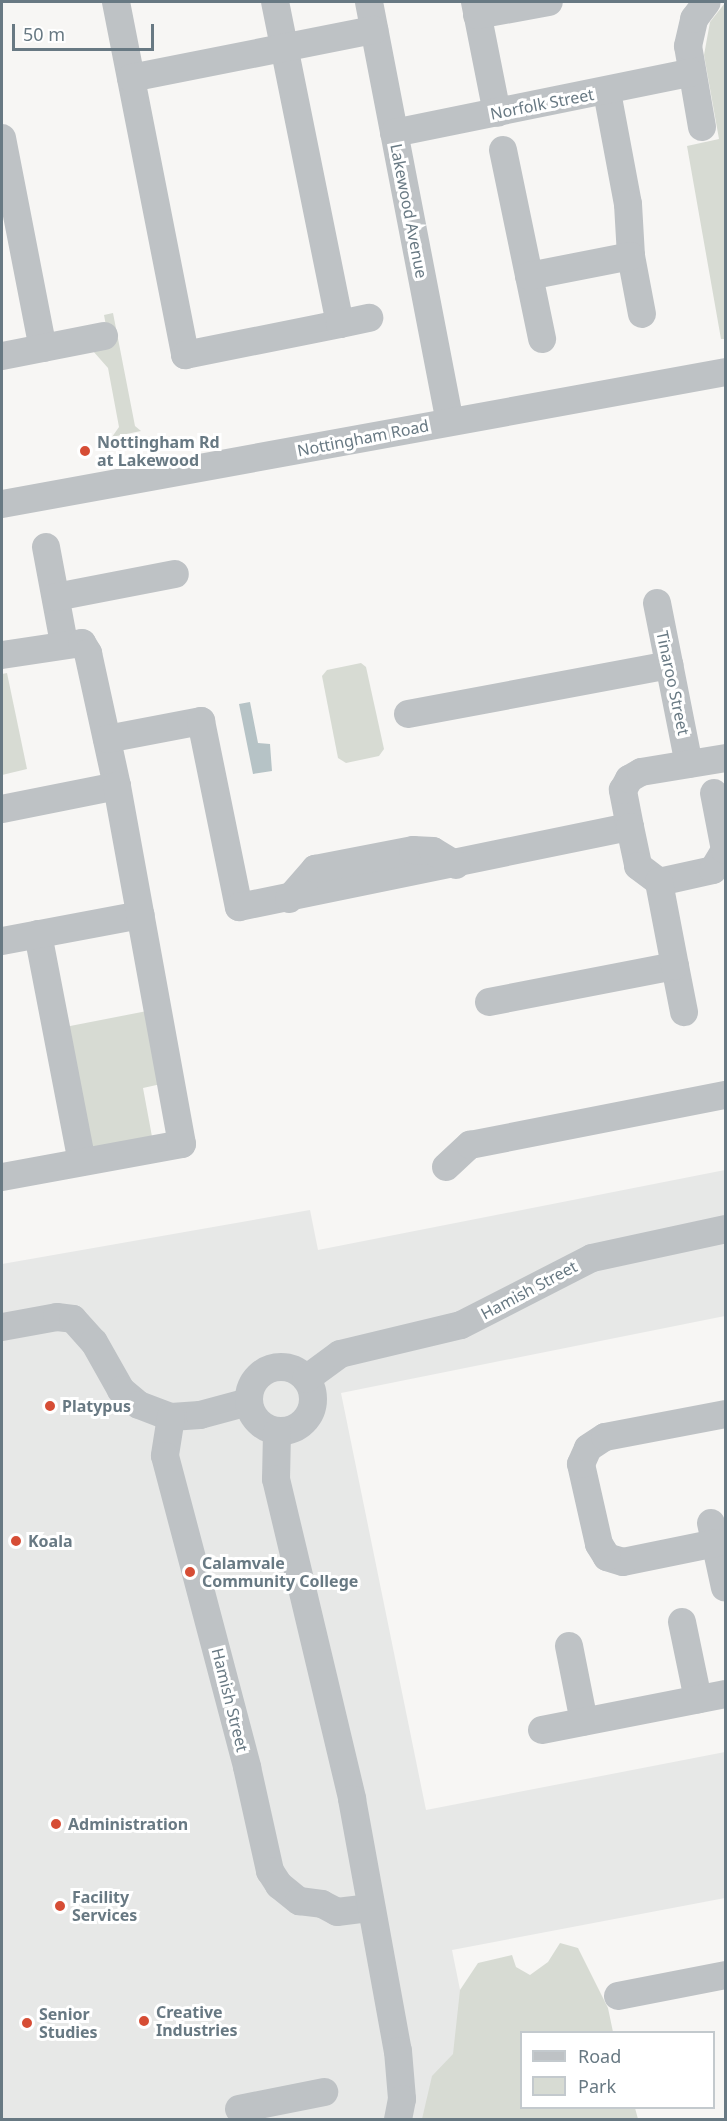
<!DOCTYPE html>
<html>
<head>
<meta charset="utf-8">
<style>
	body { margin:0 }
	#map { position:relative; width:727px; height:2121px; overflow:hidden; background:#f7f6f4; font-family:"Noto Sans",sans-serif }
	div>[style] { position:absolute }
	.built>* { inset:0; background:#e7e8e7 }
	.green>* { inset:0; background:#d7dbd3 }
	.water>* { inset:0; background:#b6c3c6 }
	.minor>* { height:28px; margin:-14px; padding:0 14px; transform-origin:14px; border-radius:14px; background:#bec2c5 }
	.minor>.ring { margin:-14px; padding:0; box-sizing:content-box; background:none; border:28px solid #bec2c5; border-radius:50% }
	.dots>* { width:16px; height:16px; translate:-50% -50%; box-sizing:border-box; border:3px solid #fff; border-radius:50% }
	span { translate:-50% -50%; white-space:nowrap; text-align:center; line-height:1.15; -webkit-text-stroke:6px #fff; paint-order:stroke }
	.street-label { font-size:16px; color:#687983 }
	.poi-label { font-size:16px; color:#687983; font-weight:700 }
	.left { translate:0 -50%; text-align:left }
	.frame { position:absolute; inset:0; border:3px solid #687983; pointer-events:none }
	.legend { position:absolute; left:520px; top:2031px; width:195px; height:78px; box-sizing:border-box; background:#fff; border:2px solid #c3c9cd; margin:0; padding:8px 10px; list-style:none; font-size:18px; color:#687983 }
	.legend li { display:flex; align-items:center; gap:12px; height:30px }
	.legend b { width:30px; border:2px solid #c3c9cd }
	.scale { position:absolute; left:12px; top:24px; width:142px; height:27px; box-sizing:border-box; border:3px solid #687983; border-top:0; padding-left:8px; font-size:18px; line-height:21px; white-space:nowrap; color:#687983; -webkit-text-stroke:4px #fff; paint-order:stroke }
</style>
</head>
<body>
<div id="map">
	<div class="built">
		<div style="clip-path:polygon(725px 1170px,725px 1316px,341px 1393px,426px 1810px,725px 1752px,725px 1898px,452px 1950px,486px 2119px,2px 2120px,2px 1264px,310px 1210px,318px 1250px)"></div>
	</div>
	<div class="green">
		<div style="clip-path:polygon(725px 3px,726px 339px,721px 339px,687px 146px,719px 139px,704px 55px,710px 22px)"></div>
		<div style="clip-path:polygon(113px 313px,135px 426px,141px 431px,112px 437px,119px 427px,108px 368px,93px 351px,110px 347px,104px 315px)"></div>
		<div style="clip-path:polygon(361px 663px,366px 667px,384px 749px,379px 756px,346px 763px,338px 758px,322px 676px,327px 670px)"></div>
		<div style="clip-path:polygon(7px 673px,27px 769px,2px 775px,2px 674px)"></div>
		<div style="clip-path:polygon(147px 1011px,161px 1084px,143px 1088px,153px 1142px,90px 1154px,65px 1027px)"></div>
		<div style="clip-path:polygon(560px 1943px,578px 1948px,608px 2008px,613px 2032px,522px 2032px,522px 2108px,635px 2108px,638px 2119px,422px 2119px,432px 2076px,453px 2054px,460px 1990px,478px 1963px,512px 1955px,516px 1967px,530px 1975px,548px 1962px)"></div>
	</div>
	<div class="water">
		<div style="clip-path:polygon(250px 702px,258px 743px,270px 744px,272px 771px,253px 774px,239px 704px)"></div>
	</div>
	<div class="minor">
		<div style="left:116px;top:2px;width:360px;rotate:78.9deg"></div>
		<div style="left:185px;top:355px;width:158px;rotate:-11.3deg"></div>
		<div style="left:340px;top:324px;width:328px;rotate:-101.4deg"></div>
		<div style="left:369px;top:2px;width:427px;rotate:79.1deg"></div>
		<div style="left:475px;top:2px;width:113px;rotate:78.8deg"></div>
		<div style="left:477px;top:15px;width:73px;rotate:-10.2deg"></div>
		<div style="left:131px;top:78px;width:248px;rotate:-11.2deg"></div>
		<div style="left:607px;top:92px;width:114px;rotate:79.4deg"></div>
		<div style="left:628px;top:204px;width:52px;rotate:86.7deg"></div>
		<div style="left:631px;top:256px;width:59px;rotate:79.3deg"></div>
		<div style="left:702px;top:127px;width:82px;rotate:-99.8deg"></div>
		<div style="left:688px;top:46px;width:28px;rotate:-77deg"></div>
		<div style="left:694px;top:19px;width:21px;rotate:-53deg"></div>
		<div style="left:394px;top:133px;width:302px;rotate:-11.5deg"></div>
		<div style="left:2px;top:138px;width:214px;rotate:79deg"></div>
		<div style="left:503px;top:150px;width:193px;rotate:78.3deg"></div>
		<div style="left:529px;top:276px;width:104px;rotate:-11.1deg"></div>
		<div style="left:340px;top:324px;width:30px;rotate:-12deg"></div>
		<div style="left:2px;top:356px;width:104px;rotate:-11.1deg"></div>
		<div style="left:2px;top:504px;width:736px;rotate:-10.33deg"></div>
		<div style="left:46px;top:547px;width:98px;rotate:79.4deg"></div>
		<div style="left:56px;top:597px;width:121px;rotate:-10.9deg"></div>
		<div style="left:657px;top:603px;width:164px;rotate:78.8deg"></div>
		<div style="left:2px;top:655px;width:81px;rotate:-8.5deg"></div>
		<div style="left:82px;top:643px;width:12px;rotate:59deg"></div>
		<div style="left:88px;top:653px;width:136px;rotate:77.7deg"></div>
		<div style="left:117px;top:786px;width:117px;rotate:168.7deg"></div>
		<div style="left:408px;top:714px;width:266px;rotate:-10.6deg"></div>
		<div style="left:107px;top:739px;width:96px;rotate:-10.8deg"></div>
		<div style="left:201px;top:721px;width:190px;rotate:78.5deg"></div>
		<div style="left:239px;top:907px;width:399px;rotate:-11.6deg"></div>
		<div style="left:630px;top:827px;width:38px;rotate:-101deg"></div>
		<div style="left:623px;top:790px;width:13px;rotate:-61deg"></div>
		<div style="left:629px;top:779px;width:14px;rotate:-30deg"></div>
		<div style="left:641px;top:772px;width:86px;rotate:-9.4deg"></div>
		<div style="left:630px;top:827px;width:40px;rotate:78deg"></div>
		<div style="left:638px;top:866px;width:26px;rotate:37deg"></div>
		<div style="left:659px;top:882px;width:55px;rotate:-12.5deg"></div>
		<div style="left:713px;top:870px;width:23px;rotate:-59deg"></div>
		<div style="left:725px;top:850px;width:58px;rotate:-100.9deg"></div>
		<div style="left:289px;top:899px;width:40px;rotate:-49deg"></div>
		<div style="left:315px;top:869px;width:100px;rotate:-11deg"></div>
		<div style="left:413px;top:850px;width:20px;rotate:3deg"></div>
		<div style="left:433px;top:851px;width:27px;rotate:31deg"></div>
		<div style="left:38px;top:934px;width:232px;rotate:79.1deg"></div>
		<div style="left:2px;top:941px;width:141px;rotate:-10.6deg"></div>
		<div style="left:675px;top:966px;width:47px;rotate:78.9deg"></div>
		<div style="left:489px;top:1002px;width:189px;rotate:-11deg"></div>
		<div style="left:675px;top:966px;width:86px;rotate:-100.8deg"></div>
		<div style="left:446px;top:1167px;width:33px;rotate:-43deg"></div>
		<div style="left:470px;top:1145px;width:261px;rotate:-11.1deg"></div>
		<div style="left:2px;top:1177px;width:183px;rotate:-10.4deg"></div>
		<div style="left:182px;top:1144px;width:364px;rotate:-100.3deg"></div>
		<div style="left:2px;top:1327px;width:56px;rotate:-10.3deg"></div>
		<div style="left:57px;top:1317px;width:16px;rotate:7deg"></div>
		<div style="left:73px;top:1319px;width:31px;rotate:48deg"></div>
		<div style="left:94px;top:1342px;width:55px;rotate:60.6deg"></div>
		<div style="left:121px;top:1390px;width:23px;rotate:40deg"></div>
		<div style="left:139px;top:1405px;width:34px;rotate:21deg"></div>
		<div style="left:171px;top:1417px;width:29px;rotate:-4deg"></div>
		<div style="left:200px;top:1415px;width:50px;rotate:-15.2deg"></div>
		<div class="ring" style="left:249px;top:1367px;width:36px;height:36px"></div>
		<div style="left:306px;top:1379px;width:42px;rotate:-36.3deg"></div>
		<div style="left:340px;top:1354px;width:124px;rotate:-13.5deg"></div>
		<div style="left:461px;top:1325px;width:147px;rotate:-27.1deg"></div>
		<div style="left:592px;top:1258px;width:137px;rotate:-12.2deg"></div>
		<div style="left:171px;top:1417px;width:39px;rotate:99deg"></div>
		<div style="left:165px;top:1456px;width:322px;rotate:75.2deg"></div>
		<div style="left:247px;top:1767px;width:107px;rotate:77.5deg"></div>
		<div style="left:270px;top:1871px;width:17px;rotate:57deg"></div>
		<div style="left:279px;top:1885px;width:26px;rotate:39deg"></div>
		<div style="left:299px;top:1901px;width:23px;rotate:7deg"></div>
		<div style="left:322px;top:1904px;width:17px;rotate:28deg"></div>
		<div style="left:337px;top:1912px;width:34px;rotate:-7deg"></div>
		<div style="left:277px;top:1432px;width:47px;rotate:91.2deg"></div>
		<div style="left:276px;top:1479px;width:329px;rotate:76.6deg"></div>
		<div style="left:352px;top:1799px;width:256px;rotate:79.7deg"></div>
		<div style="left:398px;top:2051px;width:48px;rotate:85.2deg"></div>
		<div style="left:402px;top:2099px;width:21px;rotate:101deg"></div>
		<div style="left:711px;top:1523px;width:66px;rotate:77.8deg"></div>
		<div style="left:716px;top:1543px;width:95px;rotate:168.5deg"></div>
		<div style="left:623px;top:1562px;width:17px;rotate:-163deg"></div>
		<div style="left:607px;top:1557px;width:15px;rotate:-122deg"></div>
		<div style="left:599px;top:1544px;width:82px;rotate:-102.7deg"></div>
		<div style="left:581px;top:1464px;width:17px;rotate:-66deg"></div>
		<div style="left:588px;top:1448px;width:20px;rotate:-33deg"></div>
		<div style="left:605px;top:1437px;width:123px;rotate:-10.8deg"></div>
		<div style="left:682px;top:1622px;width:79px;rotate:78.3deg"></div>
		<div style="left:569px;top:1646px;width:77px;rotate:78.8deg"></div>
		<div style="left:542px;top:1730px;width:187px;rotate:-11.1deg"></div>
		<div style="left:618px;top:1996px;width:110px;rotate:-11deg"></div>
		<div style="left:239px;top:2109px;width:87px;rotate:-11.3deg"></div>
	</div>
	<div class="dots">
		<div style="left:85px;top:451px;background:#d64d35"></div>
		<div style="left:50px;top:1406px;background:#d64d35"></div>
		<div style="left:16px;top:1541px;background:#d64d35"></div>
		<div style="left:190px;top:1572px;background:#d64d35"></div>
		<div style="left:56px;top:1824px;background:#d64d35"></div>
		<div style="left:60px;top:1906px;background:#d64d35"></div>
		<div style="left:144px;top:2021px;background:#d64d35"></div>
		<div style="left:27px;top:2023px;background:#d64d35"></div>
	</div>
	<div class="street-label">
		<span style="left:542px;top:104px;rotate:-11deg">Norfolk Street</span>
		<span style="left:409px;top:211px;rotate:79deg">Lakewood Avenue</span>
		<span style="left:363px;top:438px;rotate:-11deg">Nottingham Road</span>
		<span style="left:673px;top:683px;rotate:78deg">Tinaroo Street</span>
		<span style="left:529px;top:1290px;rotate:-28deg">Hamish Street</span>
		<span style="left:230px;top:1700px;rotate:76deg">Hamish Street</span>
	</div>
	<div class="poi-label">
		<span class="left" style="left:97px;top:451px">Nottingham Rd<br>at Lakewood</span>
		<span class="left" style="left:62px;top:1406px">Platypus</span>
		<span class="left" style="left:28px;top:1541px">Koala</span>
		<span class="left" style="left:202px;top:1572px">Calamvale<br>Community College</span>
		<span class="left" style="left:68px;top:1824px">Administration</span>
		<span class="left" style="left:72px;top:1906px">Facility<br>Services</span>
		<span class="left" style="left:156px;top:2021px">Creative<br>Industries</span>
		<span class="left" style="left:39px;top:2023px">Senior<br>Studies</span>
	</div>
	<div class="frame"></div>
	<ul class="legend">
	<li><b style="height:8px;background:#bec2c5"></b>Road</li>
	<li><b style="height:16px;background:#d7dbd3"></b>Park</li>
	</ul>
	<div class="scale">50 m</div>
</div>
</body>
</html>
